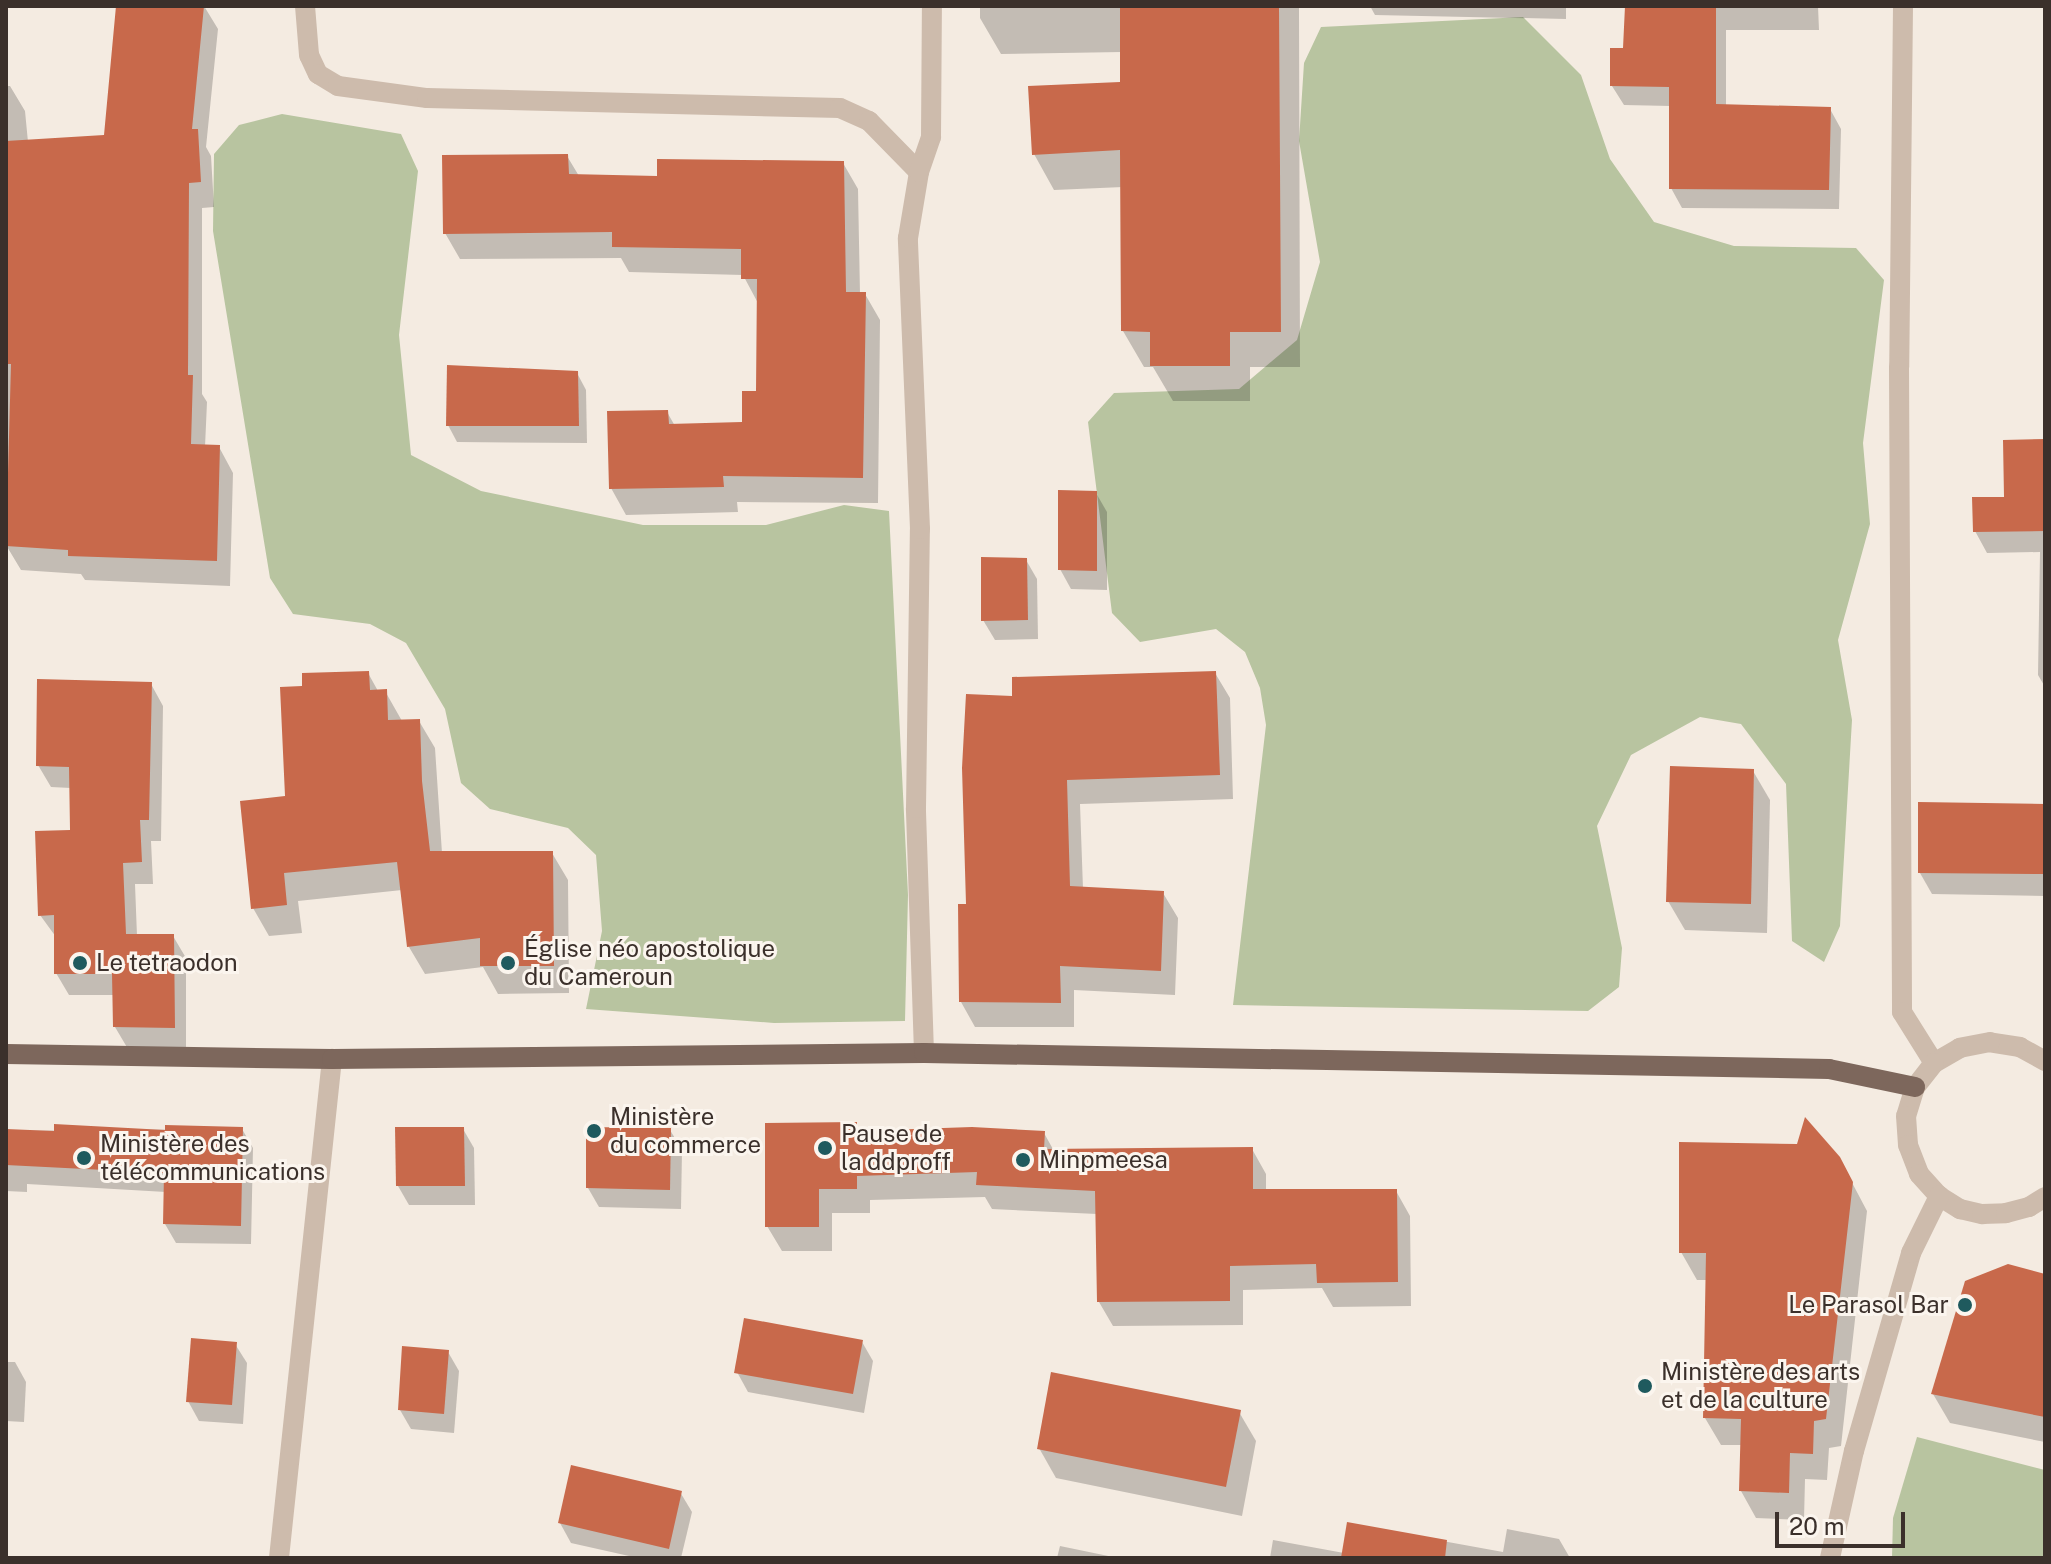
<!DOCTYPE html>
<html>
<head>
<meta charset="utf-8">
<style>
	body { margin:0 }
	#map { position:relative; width:2051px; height:1564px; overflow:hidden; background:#f4ebe1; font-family:"Public Sans",sans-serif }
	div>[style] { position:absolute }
	.green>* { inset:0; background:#b8c4a0 }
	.shadow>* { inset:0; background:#0003 }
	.building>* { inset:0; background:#c8694b }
	.minor>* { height:20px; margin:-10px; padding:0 10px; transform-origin:10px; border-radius:10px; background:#cdbbac }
	.tertiary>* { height:20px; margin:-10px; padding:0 10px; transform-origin:10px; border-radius:10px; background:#cdbbac }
	.primary>* { height:20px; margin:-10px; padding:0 10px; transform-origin:10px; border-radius:10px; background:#7d675c }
	.dots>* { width:22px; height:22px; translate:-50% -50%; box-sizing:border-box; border:4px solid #fbf5ee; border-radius:50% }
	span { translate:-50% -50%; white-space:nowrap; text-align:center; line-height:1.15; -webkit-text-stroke:6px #fbf5ee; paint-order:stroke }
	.poi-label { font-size:24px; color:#3b302b }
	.left { translate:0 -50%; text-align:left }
	.right { translate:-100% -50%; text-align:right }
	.frame { position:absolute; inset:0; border:8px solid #3b302b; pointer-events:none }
	.scale { position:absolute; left:1775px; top:1512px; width:130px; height:36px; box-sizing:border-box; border:4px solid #3b302b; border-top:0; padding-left:10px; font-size:24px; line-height:28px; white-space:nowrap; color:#3b302b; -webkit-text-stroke:6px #fbf5ee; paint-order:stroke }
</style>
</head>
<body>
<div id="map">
	<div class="green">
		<div style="clip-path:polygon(1523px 17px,1581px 75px,1610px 159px,1654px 222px,1734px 246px,1856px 248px,1884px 280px,1863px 443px,1870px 524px,1838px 640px,1852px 720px,1840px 926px,1824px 962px,1792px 941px,1786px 784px,1741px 724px,1700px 717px,1631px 755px,1597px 826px,1622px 948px,1619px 987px,1588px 1011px,1233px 1005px,1266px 725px,1260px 688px,1245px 652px,1216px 629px,1140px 642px,1112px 613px,1088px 422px,1114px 393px,1239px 389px,1297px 340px,1320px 262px,1299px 141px,1304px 63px,1321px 27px)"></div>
		<div style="clip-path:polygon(282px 114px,401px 134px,418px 171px,399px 335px,411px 455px,481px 491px,643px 525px,766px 525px,844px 505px,889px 511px,908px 895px,905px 1021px,774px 1023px,586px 1009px,602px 931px,596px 855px,568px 828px,490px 809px,461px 783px,445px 709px,406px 643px,370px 624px,293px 614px,270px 578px,213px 231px,214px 154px,239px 125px)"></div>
		<div style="clip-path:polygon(1917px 1437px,2045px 1470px,2045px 1558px,1892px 1558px,1893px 1518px)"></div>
	</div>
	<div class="shadow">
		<div style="clip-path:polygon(118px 6px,204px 6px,218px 29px,206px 147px,211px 156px,214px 207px,202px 208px,202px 394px,207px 402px,205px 447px,219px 447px,233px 473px,230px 586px,85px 580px,81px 574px,21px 570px,6px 545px,6px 86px,10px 86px,25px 111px,28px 142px,106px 137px)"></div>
		<div style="clip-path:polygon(980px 6px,1299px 6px,1300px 367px,1250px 367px,1250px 401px,1173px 401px,1153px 367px,1144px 367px,1123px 331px,1123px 187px,1054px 190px,1034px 154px,1122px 84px,1122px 52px,1001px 54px,980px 18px)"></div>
		<div style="clip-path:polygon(1370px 6px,1566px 6px,1566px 19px,1375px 15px)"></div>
		<div style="clip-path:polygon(1627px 6px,1818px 6px,1819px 30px,1726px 30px,1726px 106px,1830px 109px,1841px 129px,1839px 209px,1682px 208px,1671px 188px,1671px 106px,1624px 105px,1612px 86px,1625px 50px)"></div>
		<div style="clip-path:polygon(567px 156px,579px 176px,659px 178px,843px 163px,858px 189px,860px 294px,865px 294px,880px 320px,878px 503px,737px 502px,738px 512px,626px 515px,611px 488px,667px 412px,675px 426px,744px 424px,758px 393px,759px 305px,743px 275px,629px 272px,621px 258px,460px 259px,445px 233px)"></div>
		<div style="clip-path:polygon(577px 373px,586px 390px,587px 443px,457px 442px,448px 425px)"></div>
		<div style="clip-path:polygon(2045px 441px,2045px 687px,2038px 675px,2040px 552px,1987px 553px,1975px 531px,2006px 499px)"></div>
		<div style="clip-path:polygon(1096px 493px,1107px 512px,1107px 590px,1071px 589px,1060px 569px)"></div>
		<div style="clip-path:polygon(1026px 560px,1037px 579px,1038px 639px,995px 640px,983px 620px)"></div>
		<div style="clip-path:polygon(368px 673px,378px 691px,385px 691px,402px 721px,419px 721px,435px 748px,442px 853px,552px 853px,568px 880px,569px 993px,498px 994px,483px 967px,425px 974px,409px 947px,402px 890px,298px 901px,302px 933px,269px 936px,253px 908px,287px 798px,304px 688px)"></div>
		<div style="clip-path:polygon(1215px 673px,1230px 698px,1233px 799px,1080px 804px,1083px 889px,1163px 893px,1178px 918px,1175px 995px,1074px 990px,1074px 1027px,975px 1027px,961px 1002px,968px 906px,1014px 698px)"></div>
		<div style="clip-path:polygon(151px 684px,163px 706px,161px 841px,151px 841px,153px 884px,135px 884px,137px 936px,173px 936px,186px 958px,186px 1049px,128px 1049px,115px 1027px,115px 995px,69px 995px,56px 973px,56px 937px,40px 915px,72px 832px,71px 788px,51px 787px,38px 765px)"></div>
		<div style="clip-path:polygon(1753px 771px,1770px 800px,1767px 933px,1685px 930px,1668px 901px)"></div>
		<div style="clip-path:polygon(2045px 806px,2045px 896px,1932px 894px,1920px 873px)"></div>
		<div style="clip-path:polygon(856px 1124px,861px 1133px,1044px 1133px,1054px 1151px,1252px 1149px,1266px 1174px,1266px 1191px,1396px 1191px,1410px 1216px,1411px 1306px,1333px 1307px,1322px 1288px,1243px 1290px,1243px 1325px,1113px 1326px,1099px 1302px,1097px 1214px,992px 1209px,985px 1197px,870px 1200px,870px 1213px,832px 1213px,832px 1251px,782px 1251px,767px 1226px)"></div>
		<div style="clip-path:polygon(242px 1129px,253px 1148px,251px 1244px,176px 1243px,165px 1224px,166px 1192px,27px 1184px,27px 1192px,6px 1191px,6px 1131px)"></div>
		<div style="clip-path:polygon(463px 1129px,474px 1148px,475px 1205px,409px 1205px,398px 1186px)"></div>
		<div style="clip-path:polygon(670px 1130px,682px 1150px,681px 1209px,599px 1207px,588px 1188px)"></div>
		<div style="clip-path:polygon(1839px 1158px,1867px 1211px,1841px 1446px,1829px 1448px,1827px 1480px,1805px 1479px,1804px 1520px,1756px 1518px,1741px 1491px,1742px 1445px,1721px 1445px,1705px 1418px,1707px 1280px,1697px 1280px,1681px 1252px)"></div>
		<div style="clip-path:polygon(2045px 1276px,2045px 1442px,1950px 1423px,1933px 1394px)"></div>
		<div style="clip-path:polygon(862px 1342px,873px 1361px,864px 1413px,748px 1392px,737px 1372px)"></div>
		<div style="clip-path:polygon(235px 1344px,247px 1363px,243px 1424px,199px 1421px,188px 1401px)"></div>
		<div style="clip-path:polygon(448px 1352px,459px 1371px,454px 1433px,411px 1429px,400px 1410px)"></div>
		<div style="clip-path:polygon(6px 1362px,15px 1362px,26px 1382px,24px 1422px,6px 1421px)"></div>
		<div style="clip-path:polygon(1239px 1412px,1256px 1441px,1242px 1516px,1056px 1478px,1039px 1448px)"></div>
		<div style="clip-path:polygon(680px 1492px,692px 1512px,681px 1558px,638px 1558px,571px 1543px,560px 1523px)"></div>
		<div style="clip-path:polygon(1349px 1524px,1503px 1552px,1507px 1529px,1559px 1539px,1570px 1558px,1270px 1558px,1273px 1540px,1344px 1553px)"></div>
		<div style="clip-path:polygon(1060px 1546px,1118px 1558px,1057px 1558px)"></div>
	</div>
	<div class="building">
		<div style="clip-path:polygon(116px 6px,204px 6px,192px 129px,198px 129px,201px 182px,189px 183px,188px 375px,193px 375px,191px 444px,220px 445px,217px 561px,68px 556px,68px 550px,6px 546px,11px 364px,6px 364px,6px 141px,104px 135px)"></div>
		<div style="clip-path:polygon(1120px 6px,1279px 6px,1281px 332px,1230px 332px,1230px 366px,1150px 366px,1150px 332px,1121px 331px,1120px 150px,1032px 155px,1028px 86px,1120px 82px)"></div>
		<div style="clip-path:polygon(1625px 6px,1716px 6px,1716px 104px,1831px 107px,1829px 190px,1669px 189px,1669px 87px,1610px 86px,1610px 48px,1623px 48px)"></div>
		<div style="clip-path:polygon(568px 154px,569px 174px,657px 176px,657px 159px,844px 161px,846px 292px,866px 292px,863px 478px,723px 476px,724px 487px,609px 489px,607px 411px,668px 410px,669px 424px,742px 422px,742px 391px,756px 391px,757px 279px,741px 279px,741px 249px,612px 247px,612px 232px,443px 234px,442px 155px)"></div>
		<div style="clip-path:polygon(447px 365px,578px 371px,579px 426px,446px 426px)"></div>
		<div style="clip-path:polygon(2045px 439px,2045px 531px,1973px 532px,1972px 497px,2004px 497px,2003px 440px)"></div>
		<div style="clip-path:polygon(1058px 490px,1097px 491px,1097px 571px,1058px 570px)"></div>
		<div style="clip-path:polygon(981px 557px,1027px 558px,1028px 620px,981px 621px)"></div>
		<div style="clip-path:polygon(369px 671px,370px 690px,387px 689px,388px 720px,420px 719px,422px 781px,430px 851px,553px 851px,554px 966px,480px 966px,480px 938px,407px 947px,397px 862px,284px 873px,287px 905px,251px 909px,240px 801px,285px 796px,280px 687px,302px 686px,302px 673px)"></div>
		<div style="clip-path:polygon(1216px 671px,1220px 775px,1067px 780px,1070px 886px,1164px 891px,1161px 971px,1060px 966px,1061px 1003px,959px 1002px,958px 904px,966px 904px,962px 768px,966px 694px,1012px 696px,1012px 677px)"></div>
		<div style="clip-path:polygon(37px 679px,152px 682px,149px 820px,140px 820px,142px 862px,123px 863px,126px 934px,174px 934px,175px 1028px,113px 1027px,112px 974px,54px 974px,54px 915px,38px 916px,35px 831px,70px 830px,69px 767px,36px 766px)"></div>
		<div style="clip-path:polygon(1670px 766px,1754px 769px,1751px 904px,1666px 902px)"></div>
		<div style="clip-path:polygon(1918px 802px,2045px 804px,2045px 874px,1918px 873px)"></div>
		<div style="clip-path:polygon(1805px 1117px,1840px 1157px,1853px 1182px,1826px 1419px,1814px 1421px,1813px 1454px,1790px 1453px,1789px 1493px,1739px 1491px,1741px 1419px,1703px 1418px,1706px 1253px,1679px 1253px,1679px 1142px,1797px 1144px)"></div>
		<div style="clip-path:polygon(857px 1122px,857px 1131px,972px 1127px,1045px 1131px,1044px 1149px,1253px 1147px,1253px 1189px,1397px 1189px,1398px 1282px,1317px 1283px,1316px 1264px,1230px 1266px,1230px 1301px,1097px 1302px,1095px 1191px,976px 1185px,977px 1172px,857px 1176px,857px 1189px,819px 1189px,819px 1227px,765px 1227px,765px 1123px)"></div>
		<div style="clip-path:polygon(54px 1124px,165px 1130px,165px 1125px,243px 1127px,241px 1226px,163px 1224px,164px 1173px,6px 1165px,6px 1129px,54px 1131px)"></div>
		<div style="clip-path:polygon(395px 1127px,464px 1127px,465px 1186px,396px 1186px)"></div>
		<div style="clip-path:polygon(586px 1127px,671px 1128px,670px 1190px,586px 1188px)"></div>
		<div style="clip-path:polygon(2008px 1264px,2045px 1274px,2045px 1417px,1931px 1394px,1965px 1281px)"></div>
		<div style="clip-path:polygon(744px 1318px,863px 1340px,853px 1394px,734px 1373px)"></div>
		<div style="clip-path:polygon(191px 1338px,237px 1342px,232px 1405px,186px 1402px)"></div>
		<div style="clip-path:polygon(402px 1346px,449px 1350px,444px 1414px,398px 1410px)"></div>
		<div style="clip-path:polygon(1051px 1372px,1241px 1410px,1226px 1487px,1037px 1449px)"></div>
		<div style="clip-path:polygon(571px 1465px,682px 1491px,669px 1549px,558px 1523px)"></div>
		<div style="clip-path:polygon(1347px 1522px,1447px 1540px,1445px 1558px,1341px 1558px)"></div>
	</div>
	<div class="minor">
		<div style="left:305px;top:6px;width:49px;rotate:85.3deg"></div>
		<div style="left:309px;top:55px;width:21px;rotate:65deg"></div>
		<div style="left:318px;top:74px;width:23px;rotate:31deg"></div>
		<div style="left:338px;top:86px;width:90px;rotate:7.7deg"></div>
		<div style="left:427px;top:98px;width:413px;rotate:1.4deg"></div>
		<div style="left:840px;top:108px;width:32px;rotate:24deg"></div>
		<div style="left:869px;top:121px;width:71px;rotate:45.6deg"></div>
		<div style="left:1903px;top:6px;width:361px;rotate:90.6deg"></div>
		<div style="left:1899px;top:367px;width:645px;rotate:89.73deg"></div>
		<div style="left:1902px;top:1012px;width:60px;rotate:57.9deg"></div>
		<div style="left:924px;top:1053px;width:245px;rotate:-91.9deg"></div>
		<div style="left:916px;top:808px;width:279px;rotate:-89.2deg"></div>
		<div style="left:920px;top:529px;width:291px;rotate:-92.4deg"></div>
		<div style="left:908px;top:238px;width:67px;rotate:-80.5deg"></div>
		<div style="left:919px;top:172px;width:37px;rotate:-71deg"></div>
		<div style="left:931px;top:137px;width:131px;rotate:-89.6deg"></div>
		<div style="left:279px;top:1558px;width:502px;rotate:-83.94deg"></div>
	</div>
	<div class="tertiary">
		<div style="left:2045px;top:1061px;width:29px;rotate:-151deg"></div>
		<div style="left:2020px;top:1047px;width:30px;rotate:-171deg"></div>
		<div style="left:1990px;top:1042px;width:31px;rotate:169deg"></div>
		<div style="left:1960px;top:1048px;width:30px;rotate:150deg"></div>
		<div style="left:1934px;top:1063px;width:31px;rotate:128deg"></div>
		<div style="left:1915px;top:1087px;width:30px;rotate:107deg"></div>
		<div style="left:1906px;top:1116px;width:29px;rotate:86deg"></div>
		<div style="left:1908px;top:1145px;width:31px;rotate:69deg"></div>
		<div style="left:1919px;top:1174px;width:30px;rotate:48deg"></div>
		<div style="left:1939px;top:1196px;width:25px;rotate:32deg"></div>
		<div style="left:1960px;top:1209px;width:23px;rotate:13deg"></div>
		<div style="left:1982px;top:1214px;width:24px;rotate:-2deg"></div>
		<div style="left:2006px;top:1213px;width:24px;rotate:-15deg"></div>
		<div style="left:2029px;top:1207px;width:19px;rotate:-32deg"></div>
		<div style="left:1830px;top:1558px;width:110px;rotate:-77.4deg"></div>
		<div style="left:1854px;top:1451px;width:206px;rotate:-73.9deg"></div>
		<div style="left:1911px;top:1253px;width:64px;rotate:-63.8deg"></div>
	</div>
	<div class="primary">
		<div style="left:6px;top:1054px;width:326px;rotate:0.9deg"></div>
		<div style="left:332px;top:1059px;width:592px;rotate:-0.58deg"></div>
		<div style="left:924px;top:1053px;width:905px;rotate:1.01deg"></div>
		<div style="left:1829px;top:1069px;width:88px;rotate:11.8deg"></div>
	</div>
	<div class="dots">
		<div style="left:80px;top:963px;background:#1f5a5e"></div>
		<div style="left:508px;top:963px;background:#1f5a5e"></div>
		<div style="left:594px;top:1131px;background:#1f5a5e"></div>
		<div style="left:825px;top:1148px;background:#1f5a5e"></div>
		<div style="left:84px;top:1158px;background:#1f5a5e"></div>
		<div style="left:1023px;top:1160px;background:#1f5a5e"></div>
		<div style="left:1965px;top:1305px;background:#1f5a5e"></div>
		<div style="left:1645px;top:1386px;background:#1f5a5e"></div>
	</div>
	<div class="poi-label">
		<span class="left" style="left:524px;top:963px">Église néo apostolique<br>du Cameroun</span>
		<span class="left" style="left:96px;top:963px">Le tetraodon</span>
		<span class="left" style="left:610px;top:1131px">Ministère<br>du commerce</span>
		<span class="left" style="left:841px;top:1148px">Pause de<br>la ddproff</span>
		<span class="left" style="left:100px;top:1158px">Ministère des<br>télécommunications</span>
		<span class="left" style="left:1039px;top:1160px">Minpmeesa</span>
		<span class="right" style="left:1949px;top:1305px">Le Parasol Bar</span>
		<span class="left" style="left:1661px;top:1386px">Ministère des arts<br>et de la culture</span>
	</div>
	<div class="frame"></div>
	<div class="scale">20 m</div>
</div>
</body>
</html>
